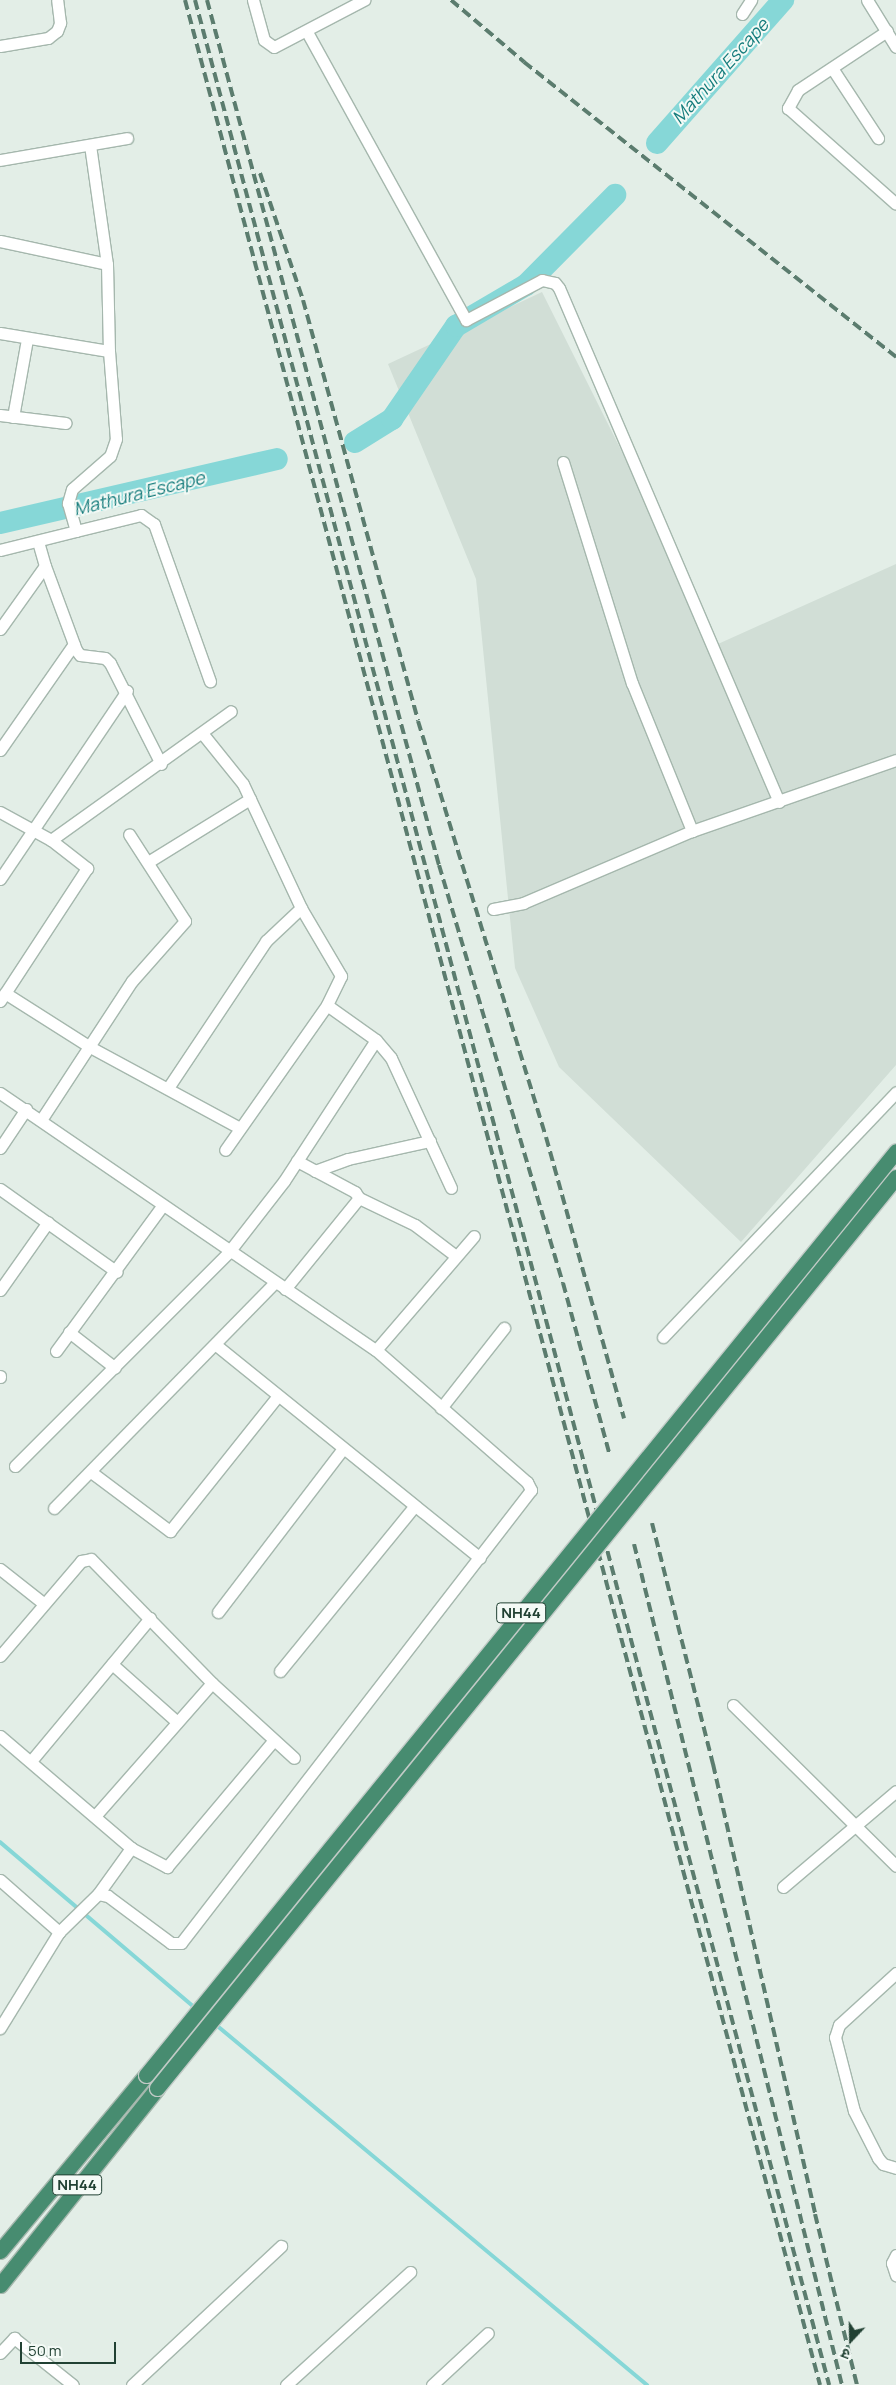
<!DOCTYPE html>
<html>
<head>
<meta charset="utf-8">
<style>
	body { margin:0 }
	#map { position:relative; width:896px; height:2385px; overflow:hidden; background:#e3eee7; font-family:Manrope,"Noto Sans Devanagari",sans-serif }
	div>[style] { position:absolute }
	.built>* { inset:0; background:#d1ded6 }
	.stream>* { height:4px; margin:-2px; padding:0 2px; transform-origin:2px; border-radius:2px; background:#86d7d7 }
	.river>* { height:22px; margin:-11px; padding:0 11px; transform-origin:11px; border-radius:11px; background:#86d7d7 }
	.roads { filter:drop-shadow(1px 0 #a5b7ad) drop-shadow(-1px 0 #a5b7ad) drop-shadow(0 1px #a5b7ad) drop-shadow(0 -1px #a5b7ad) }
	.minor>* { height:11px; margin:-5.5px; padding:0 5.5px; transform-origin:5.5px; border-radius:5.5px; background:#fff }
	.trunk>* { height:15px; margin:-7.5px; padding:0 7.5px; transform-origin:7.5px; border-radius:7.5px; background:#478c70 }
	.rail>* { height:4px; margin-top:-2px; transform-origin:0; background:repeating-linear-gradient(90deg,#5b7c6e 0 10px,transparent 0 15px) }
	.bridges { filter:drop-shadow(1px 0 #c1cac6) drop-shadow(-1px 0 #c1cac6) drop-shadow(0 1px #c1cac6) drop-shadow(0 -1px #c1cac6) }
	.trunk-bridge>* { height:15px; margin:-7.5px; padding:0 7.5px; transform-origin:7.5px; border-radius:7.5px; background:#478c70 }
	span { translate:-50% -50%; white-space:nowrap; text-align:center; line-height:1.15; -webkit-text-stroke:4px #f4faf6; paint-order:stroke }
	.shield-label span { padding:1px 4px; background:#f4faf6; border:1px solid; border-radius:4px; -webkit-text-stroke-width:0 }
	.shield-label { font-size:15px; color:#214133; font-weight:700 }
	.water-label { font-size:18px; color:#157c7c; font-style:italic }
	.north { position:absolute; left:826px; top:2315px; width:50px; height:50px; -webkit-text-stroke:4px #f4faf6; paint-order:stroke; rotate:201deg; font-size:14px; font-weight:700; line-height:20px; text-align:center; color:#214133 }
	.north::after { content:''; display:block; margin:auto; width:18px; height:22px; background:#214133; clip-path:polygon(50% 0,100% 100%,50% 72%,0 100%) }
	.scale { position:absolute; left:20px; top:2342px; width:96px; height:22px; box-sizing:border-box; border:2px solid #214133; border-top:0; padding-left:6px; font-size:15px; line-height:18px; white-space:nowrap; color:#214133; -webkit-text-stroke:4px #f4faf6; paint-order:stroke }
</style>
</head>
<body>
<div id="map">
	<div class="built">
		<div style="clip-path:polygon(542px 292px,718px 644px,896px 564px,896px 1065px,741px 1242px,559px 1067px,515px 968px,476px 579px,388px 364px)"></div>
	</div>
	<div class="stream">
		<div style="left:0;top:1842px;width:257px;rotate:40.4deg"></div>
		<div style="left:215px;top:2024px;width:563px;rotate:39.88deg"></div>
	</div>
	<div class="river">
		<div style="left:657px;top:143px;width:191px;rotate:-48.6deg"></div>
		<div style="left:355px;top:442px;width:44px;rotate:-31.9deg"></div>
		<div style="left:392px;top:419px;width:113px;rotate:-55.5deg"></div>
		<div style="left:456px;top:326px;width:81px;rotate:-30.4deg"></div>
		<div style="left:526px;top:285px;width:127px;rotate:-45.3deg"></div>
		<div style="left:0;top:523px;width:284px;rotate:-13deg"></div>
	</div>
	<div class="roads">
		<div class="minor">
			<div style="left:253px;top:0;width:41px;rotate:74.6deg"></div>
			<div style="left:264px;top:40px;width:12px;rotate:35deg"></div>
			<div style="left:274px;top:47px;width:102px;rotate:-27.6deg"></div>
			<div style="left:867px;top:0;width:55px;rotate:58.3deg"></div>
			<div style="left:742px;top:14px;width:17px;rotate:-57deg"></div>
			<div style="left:887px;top:31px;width:107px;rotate:146.5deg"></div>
			<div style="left:798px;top:90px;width:21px;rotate:119deg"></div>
			<div style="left:788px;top:108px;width:144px;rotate:41.6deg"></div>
			<div style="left:307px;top:32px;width:329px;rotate:61.1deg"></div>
			<div style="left:466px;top:320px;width:86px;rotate:-27.8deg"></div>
			<div style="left:542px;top:280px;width:13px;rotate:13deg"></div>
			<div style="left:555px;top:283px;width:6px;rotate:51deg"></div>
			<div style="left:559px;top:288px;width:559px;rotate:66.83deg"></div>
			<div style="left:0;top:46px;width:49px;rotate:-9.5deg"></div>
			<div style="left:48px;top:38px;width:11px;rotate:-38deg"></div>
			<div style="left:57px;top:31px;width:9px;rotate:-69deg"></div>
			<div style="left:60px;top:23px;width:23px;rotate:-97deg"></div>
			<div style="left:832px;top:68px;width:84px;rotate:56.7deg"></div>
			<div style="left:90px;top:145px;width:120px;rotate:81.9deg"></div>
			<div style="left:0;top:160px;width:129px;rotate:-9.8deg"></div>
			<div style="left:0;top:241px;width:109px;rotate:12.1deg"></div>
			<div style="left:107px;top:264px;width:87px;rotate:88.7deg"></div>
			<div style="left:0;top:333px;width:110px;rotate:9.4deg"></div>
			<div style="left:109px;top:351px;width:88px;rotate:85.5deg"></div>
			<div style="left:116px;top:439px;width:18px;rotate:109deg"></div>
			<div style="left:110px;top:456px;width:50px;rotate:139deg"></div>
			<div style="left:72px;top:489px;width:15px;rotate:106deg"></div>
			<div style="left:68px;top:503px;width:29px;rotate:74deg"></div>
			<div style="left:76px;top:531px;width:78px;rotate:166deg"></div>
			<div style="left:0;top:415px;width:66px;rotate:6.9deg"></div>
			<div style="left:13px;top:417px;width:79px;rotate:-79.8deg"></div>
			<div style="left:563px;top:462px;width:232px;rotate:72.7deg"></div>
			<div style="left:632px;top:683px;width:160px;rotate:67.9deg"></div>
			<div style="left:76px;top:531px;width:67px;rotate:-13.8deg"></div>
			<div style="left:141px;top:515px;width:16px;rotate:35deg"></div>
			<div style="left:154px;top:524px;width:167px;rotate:70.4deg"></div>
			<div style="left:45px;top:566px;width:90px;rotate:69.7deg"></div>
			<div style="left:76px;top:650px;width:6px;rotate:51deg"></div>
			<div style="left:80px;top:655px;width:25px;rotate:7deg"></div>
			<div style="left:105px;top:658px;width:7px;rotate:45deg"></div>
			<div style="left:110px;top:663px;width:113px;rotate:63.2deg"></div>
			<div style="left:0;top:629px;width:77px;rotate:-54.5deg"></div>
			<div style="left:45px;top:566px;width:25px;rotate:-106deg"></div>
			<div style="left:202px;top:733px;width:65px;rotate:51.2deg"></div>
			<div style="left:243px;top:784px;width:137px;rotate:64.9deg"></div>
			<div style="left:301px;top:908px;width:79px;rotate:59.5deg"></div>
			<div style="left:341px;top:976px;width:32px;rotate:116deg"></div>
			<div style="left:327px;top:1005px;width:177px;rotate:125.1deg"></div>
			<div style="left:0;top:750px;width:129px;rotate:-55.1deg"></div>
			<div style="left:0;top:812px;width:58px;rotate:28.8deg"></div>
			<div style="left:51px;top:840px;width:46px;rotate:37.9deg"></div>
			<div style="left:87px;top:868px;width:159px;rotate:123.2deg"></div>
			<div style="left:51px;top:840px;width:221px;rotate:-35.6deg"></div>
			<div style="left:148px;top:862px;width:120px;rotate:-31.7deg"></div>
			<div style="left:0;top:879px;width:227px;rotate:-56deg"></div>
			<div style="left:493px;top:909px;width:31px;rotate:-11deg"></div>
			<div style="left:523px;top:903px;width:184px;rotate:-23.1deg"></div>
			<div style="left:692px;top:831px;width:216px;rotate:-19.2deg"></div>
			<div style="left:5px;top:993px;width:101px;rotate:32.4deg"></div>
			<div style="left:90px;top:1047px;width:170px;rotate:28.4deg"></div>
			<div style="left:376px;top:1040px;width:23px;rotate:50deg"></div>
			<div style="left:391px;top:1058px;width:143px;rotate:65.2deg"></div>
			<div style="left:168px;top:1088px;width:177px;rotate:-56.3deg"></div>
			<div style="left:266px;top:941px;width:48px;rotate:-43.3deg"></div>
			<div style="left:0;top:1093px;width:455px;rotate:34.4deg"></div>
			<div style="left:376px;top:1350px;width:201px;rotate:41.2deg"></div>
			<div style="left:527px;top:1482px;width:9px;rotate:63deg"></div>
			<div style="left:531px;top:1490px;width:572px;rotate:127.69deg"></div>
			<div style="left:181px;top:1943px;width:10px;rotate:180deg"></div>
			<div style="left:171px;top:1943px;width:79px;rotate:-143.3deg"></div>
			<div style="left:108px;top:1896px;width:10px;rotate:-169deg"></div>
			<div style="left:98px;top:1894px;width:54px;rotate:135.7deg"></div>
			<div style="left:59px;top:1932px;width:113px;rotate:121.6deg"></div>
			<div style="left:41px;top:1120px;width:166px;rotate:-56.8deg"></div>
			<div style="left:132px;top:981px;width:80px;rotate:-48.5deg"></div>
			<div style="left:185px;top:921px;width:103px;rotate:-122.8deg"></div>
			<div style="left:0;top:1148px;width:47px;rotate:-56.3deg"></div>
			<div style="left:315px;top:1171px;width:35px;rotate:-20deg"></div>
			<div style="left:348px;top:1159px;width:84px;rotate:-12.4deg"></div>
			<div style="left:0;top:1189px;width:143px;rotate:35.4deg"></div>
			<div style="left:359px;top:1198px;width:62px;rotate:25.7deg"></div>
			<div style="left:415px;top:1225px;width:51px;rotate:37.1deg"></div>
			<div style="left:285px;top:1289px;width:117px;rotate:-50.9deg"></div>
			<div style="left:359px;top:1198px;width:7px;rotate:-124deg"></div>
			<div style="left:355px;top:1192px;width:66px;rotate:-151.9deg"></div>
			<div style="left:0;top:1290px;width:83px;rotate:-54.8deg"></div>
			<div style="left:69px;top:1332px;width:58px;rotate:38deg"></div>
			<div style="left:663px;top:1337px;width:338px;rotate:-46.4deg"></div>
			<div style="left:216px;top:1345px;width:339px;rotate:38.9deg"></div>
			<div style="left:376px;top:1350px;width:150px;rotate:-49.3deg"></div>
			<div style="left:56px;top:1351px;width:180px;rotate:-53.8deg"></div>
			<div style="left:0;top:1376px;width:1px;rotate:90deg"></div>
			<div style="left:441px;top:1408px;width:102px;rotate:-51.8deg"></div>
			<div style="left:15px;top:1466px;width:301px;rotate:-45deg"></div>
			<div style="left:228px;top:1253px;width:91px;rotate:-52.1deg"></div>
			<div style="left:284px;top:1181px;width:168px;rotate:-56.9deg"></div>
			<div style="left:376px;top:1040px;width:60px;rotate:-144.5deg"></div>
			<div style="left:91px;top:1472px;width:99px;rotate:36.8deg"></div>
			<div style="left:170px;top:1531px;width:171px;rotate:-51.4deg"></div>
			<div style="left:54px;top:1508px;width:315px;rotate:-45.6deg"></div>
			<div style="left:0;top:1569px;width:55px;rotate:38.3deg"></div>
			<div style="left:218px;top:1612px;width:204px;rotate:-52.6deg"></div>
			<div style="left:0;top:1656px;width:125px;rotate:-49.5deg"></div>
			<div style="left:81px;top:1561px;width:10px;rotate:-11deg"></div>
			<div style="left:91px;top:1559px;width:173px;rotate:45.7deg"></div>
			<div style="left:212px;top:1683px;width:111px;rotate:42.4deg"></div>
			<div style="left:112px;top:1664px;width:87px;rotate:41.7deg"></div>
			<div style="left:280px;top:1671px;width:210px;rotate:-50.8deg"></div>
			<div style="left:733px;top:1705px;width:229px;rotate:44.6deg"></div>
			<div style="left:0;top:1736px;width:172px;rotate:40.5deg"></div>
			<div style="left:131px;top:1848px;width:41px;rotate:27.8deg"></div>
			<div style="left:167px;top:1867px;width:165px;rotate:-49.9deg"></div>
			<div style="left:31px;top:1761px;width:186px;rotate:-50.2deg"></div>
			<div style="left:95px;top:1816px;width:177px;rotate:-48.7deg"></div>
			<div style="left:0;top:1880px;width:79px;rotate:41.4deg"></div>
			<div style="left:783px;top:1887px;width:148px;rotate:-40.3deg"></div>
			<div style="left:98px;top:1894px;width:57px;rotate:-54.3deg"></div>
			<div style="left:896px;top:1973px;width:77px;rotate:137.6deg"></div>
			<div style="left:839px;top:2025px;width:13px;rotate:108deg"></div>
			<div style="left:835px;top:2037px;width:76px;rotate:75.6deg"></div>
			<div style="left:854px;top:2111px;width:53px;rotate:62.9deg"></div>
			<div style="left:878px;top:2158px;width:8px;rotate:50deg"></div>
			<div style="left:883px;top:2164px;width:14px;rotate:17deg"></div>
			<div style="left:896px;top:2255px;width:9px;rotate:117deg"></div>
			<div style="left:892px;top:2263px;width:13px;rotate:72deg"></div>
			<div style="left:0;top:2353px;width:21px;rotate:-47deg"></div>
			<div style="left:14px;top:2338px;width:75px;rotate:38.5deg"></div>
			<div style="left:132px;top:2385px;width:204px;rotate:-43deg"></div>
			<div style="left:286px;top:2385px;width:168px;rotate:-42.3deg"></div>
			<div style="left:432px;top:2385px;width:76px;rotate:-42.9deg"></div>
		</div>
		<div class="trunk">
			<div style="left:0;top:2251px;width:229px;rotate:-50.3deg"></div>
			<div style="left:0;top:2285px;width:252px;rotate:-51.4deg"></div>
		</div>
	</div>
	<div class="rail">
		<div style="left:185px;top:0;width:2468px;rotate:75.09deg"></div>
		<div style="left:195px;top:0;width:2468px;rotate:75.11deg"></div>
		<div style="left:207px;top:0;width:896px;rotate:74.99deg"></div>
		<div style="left:439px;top:865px;width:436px;rotate:73.5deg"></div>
		<div style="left:563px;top:1283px;width:179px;rotate:74.8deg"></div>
		<div style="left:451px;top:0;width:96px;rotate:40.3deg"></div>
		<div style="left:524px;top:62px;width:475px;rotate:38.4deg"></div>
		<div style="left:260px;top:173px;width:134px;rotate:71.3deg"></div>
		<div style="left:303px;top:300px;width:436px;rotate:74.7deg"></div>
		<div style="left:418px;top:721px;width:435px;rotate:72.9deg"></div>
		<div style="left:546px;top:1137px;width:292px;rotate:74.5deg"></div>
		<div style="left:652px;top:1523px;width:249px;rotate:75.8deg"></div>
		<div style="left:713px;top:1764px;width:461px;rotate:77.2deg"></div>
		<div style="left:815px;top:2214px;width:176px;rotate:76.2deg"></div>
		<div style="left:634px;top:1544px;width:866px;rotate:76.11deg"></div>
	</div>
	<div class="bridges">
		<div class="trunk-bridge">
			<div style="left:146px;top:2075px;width:1190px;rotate:-50.93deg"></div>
			<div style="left:157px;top:2088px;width:1173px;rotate:-50.95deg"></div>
		</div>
	</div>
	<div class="shield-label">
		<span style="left:521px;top:1613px">NH44</span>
		<span style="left:77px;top:2185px">NH44</span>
	</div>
	<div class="water-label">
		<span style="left:720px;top:71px;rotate:-48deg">Mathura Escape</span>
		<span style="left:139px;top:493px;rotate:-14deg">Mathura Escape</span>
	</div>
	<div class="north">उ</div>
	<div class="scale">50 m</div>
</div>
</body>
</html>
